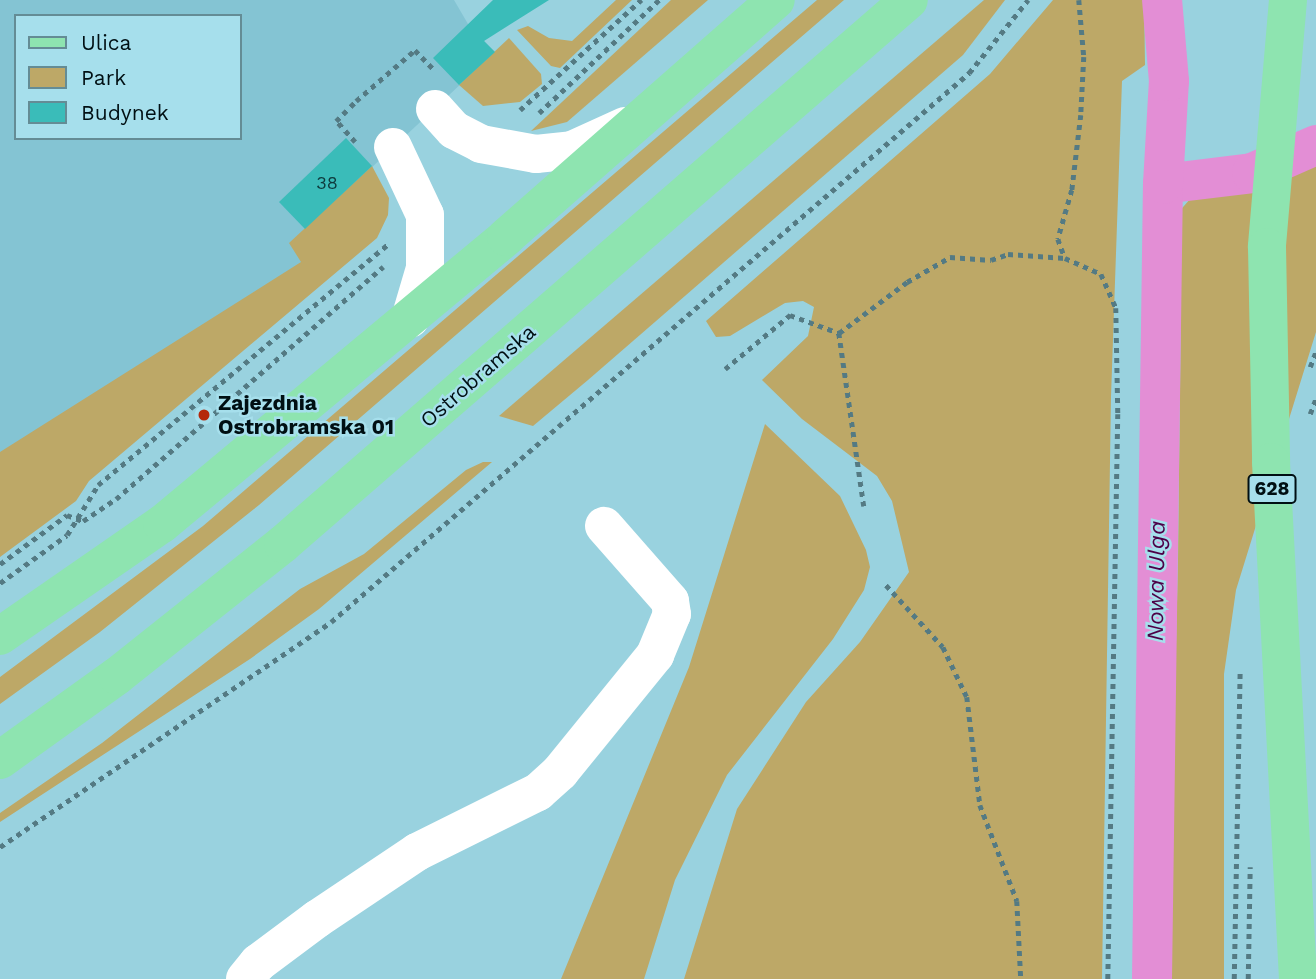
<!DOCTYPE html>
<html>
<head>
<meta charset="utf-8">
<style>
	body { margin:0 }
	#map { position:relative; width:1316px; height:979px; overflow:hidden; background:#99d2df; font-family:"Work Sans",sans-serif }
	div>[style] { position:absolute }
	.built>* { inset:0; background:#84c4d3 }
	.green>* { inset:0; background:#bda867 }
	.canal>* { height:40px; margin:-20px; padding:0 20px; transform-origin:20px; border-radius:20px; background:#e38ed5 }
	.building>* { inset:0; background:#3abcb9 }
	.path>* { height:4.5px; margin-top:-2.25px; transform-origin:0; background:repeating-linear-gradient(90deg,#547a83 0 5px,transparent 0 10px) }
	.minor>* { height:38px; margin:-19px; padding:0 19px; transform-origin:19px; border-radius:19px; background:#fff }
	.major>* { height:38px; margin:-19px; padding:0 19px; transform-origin:19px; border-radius:19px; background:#8ee4b0 }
	.dots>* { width:19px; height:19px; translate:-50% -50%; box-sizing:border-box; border:4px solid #a6dfec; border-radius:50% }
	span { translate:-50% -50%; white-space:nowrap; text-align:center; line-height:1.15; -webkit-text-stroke:5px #a6dfec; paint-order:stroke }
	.number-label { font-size:18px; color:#0e3a3c }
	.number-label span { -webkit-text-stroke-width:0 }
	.shield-label span { padding:2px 5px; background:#a6dfec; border:2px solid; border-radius:5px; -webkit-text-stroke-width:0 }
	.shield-label { font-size:19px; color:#000f13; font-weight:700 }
	.street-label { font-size:21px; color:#000f13 }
	.poi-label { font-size:21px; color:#000f13; font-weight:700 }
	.left { translate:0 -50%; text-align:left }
	.water-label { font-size:23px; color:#4d0047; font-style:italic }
	.legend { position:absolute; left:14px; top:14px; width:228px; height:126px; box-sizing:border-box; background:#a6dfec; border:2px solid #648c95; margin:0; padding:9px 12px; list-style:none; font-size:21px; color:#000f13 }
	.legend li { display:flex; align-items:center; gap:14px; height:35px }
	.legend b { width:35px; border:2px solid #648c95 }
</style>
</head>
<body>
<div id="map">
	<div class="built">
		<div style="clip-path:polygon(evenodd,0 0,454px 0,468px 24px,495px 52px,306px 229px,318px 283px,0 519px,0 0,16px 16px,240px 16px,240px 138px,16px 138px,16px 16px)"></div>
	</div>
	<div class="green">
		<div style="clip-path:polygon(616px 0,632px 0,560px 68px,551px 66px,517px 30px,528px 26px,549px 38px,572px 41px)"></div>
		<div style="clip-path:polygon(671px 0,708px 0,567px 122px,531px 131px)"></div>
		<div style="clip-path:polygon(817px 0,844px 0,259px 505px,100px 632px,0 704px,0 677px,203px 526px)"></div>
		<div style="clip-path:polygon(984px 0,1005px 0,963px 55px,588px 380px,533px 426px,499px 416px)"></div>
		<div style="clip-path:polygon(1053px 0,1144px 0,1145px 65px,1122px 81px,1111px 397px,1102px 979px,684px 979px,737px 809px,806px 702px,860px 642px,909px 572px,892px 501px,877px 476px,802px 419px,762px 380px,808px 336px,814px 307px,803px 301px,785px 303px,730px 336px,716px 337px,706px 321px,990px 74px)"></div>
		<div style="clip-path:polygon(509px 38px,541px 74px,542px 84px,520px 102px,483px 106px,459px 85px)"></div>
		<div style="clip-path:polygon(1316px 156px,1316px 332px,1236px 590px,1224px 674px,1224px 979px,1168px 979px,1178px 561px,1181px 305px,1176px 215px,1191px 198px)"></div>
		<div style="clip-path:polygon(372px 166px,389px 198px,388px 215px,377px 238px,89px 481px,76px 501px,0 557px,0 452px,301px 262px,289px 243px)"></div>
		<div style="clip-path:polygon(765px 424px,840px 496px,866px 550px,870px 567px,864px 590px,833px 639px,727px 775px,675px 880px,644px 979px,561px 979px,689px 667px)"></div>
		<div style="clip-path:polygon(483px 462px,492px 462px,319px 609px,250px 659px,0 822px,0 813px,102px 743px,300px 589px,364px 554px,466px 470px)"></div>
	</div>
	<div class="canal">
		<div style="left:1163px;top:184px;width:90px;rotate:-7deg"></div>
		<div style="left:1252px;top:173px;width:70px;rotate:-23.6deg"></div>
		<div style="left:1152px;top:979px;width:795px;rotate:-89.21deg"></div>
		<div style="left:1163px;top:184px;width:103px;rotate:-86.7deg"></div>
		<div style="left:1169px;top:81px;width:81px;rotate:-94.9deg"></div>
	</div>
	<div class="building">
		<div style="clip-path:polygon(493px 0,549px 0,484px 41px,495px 52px,459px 85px,433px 58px)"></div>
		<div style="clip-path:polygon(346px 138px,372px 166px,305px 229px,279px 202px)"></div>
	</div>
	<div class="path">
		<div style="left:1079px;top:0;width:57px;rotate:85deg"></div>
		<div style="left:1084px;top:57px;width:58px;rotate:93deg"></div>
		<div style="left:1081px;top:115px;width:76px;rotate:96.8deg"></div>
		<div style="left:1072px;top:190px;width:51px;rotate:105.9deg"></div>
		<div style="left:1058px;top:239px;width:20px;rotate:70deg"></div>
		<div style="left:1065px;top:258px;width:39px;rotate:24deg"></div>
		<div style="left:1101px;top:274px;width:37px;rotate:66deg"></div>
		<div style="left:1116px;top:308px;width:106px;rotate:88.9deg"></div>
		<div style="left:1118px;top:414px;width:565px;rotate:91.01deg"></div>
		<div style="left:520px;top:110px;width:164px;rotate:-42.3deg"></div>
		<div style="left:539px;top:113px;width:165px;rotate:-43.3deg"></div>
		<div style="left:355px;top:142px;width:28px;rotate:-132deg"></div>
		<div style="left:336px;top:121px;width:28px;rotate:-45deg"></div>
		<div style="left:356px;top:101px;width:78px;rotate:-40.8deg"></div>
		<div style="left:415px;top:50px;width:28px;rotate:46deg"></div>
		<div style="left:839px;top:333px;width:85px;rotate:-36.9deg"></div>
		<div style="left:907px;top:282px;width:50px;rotate:-30.2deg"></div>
		<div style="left:950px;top:257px;width:41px;rotate:4.2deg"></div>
		<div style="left:991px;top:260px;width:18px;rotate:-19deg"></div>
		<div style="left:1008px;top:254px;width:57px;rotate:4deg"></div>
		<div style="left:1310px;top:367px;width:17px;rotate:-69deg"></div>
		<div style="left:725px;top:369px;width:85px;rotate:-39.7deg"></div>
		<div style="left:790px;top:315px;width:52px;rotate:20.2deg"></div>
		<div style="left:839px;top:333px;width:175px;rotate:81.8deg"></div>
		<div style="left:1310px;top:414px;width:17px;rotate:-69deg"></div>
		<div style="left:0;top:564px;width:83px;rotate:-36.2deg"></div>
		<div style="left:67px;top:515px;width:17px;rotate:21deg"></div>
		<div style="left:83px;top:521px;width:40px;rotate:-34deg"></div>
		<div style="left:116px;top:499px;width:354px;rotate:-41deg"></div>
		<div style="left:0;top:583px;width:82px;rotate:-35.6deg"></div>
		<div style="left:67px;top:535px;width:59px;rotate:-58.2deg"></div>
		<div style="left:98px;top:485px;width:376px;rotate:-39.7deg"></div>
		<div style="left:886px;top:585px;width:84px;rotate:47.4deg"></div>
		<div style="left:943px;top:647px;width:55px;rotate:64.4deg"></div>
		<div style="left:967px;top:697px;width:109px;rotate:83.1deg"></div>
		<div style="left:980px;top:805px;width:103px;rotate:68.9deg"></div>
		<div style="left:1017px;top:901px;width:78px;rotate:87.1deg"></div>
		<div style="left:0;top:847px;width:400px;rotate:-34.2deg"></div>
		<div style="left:331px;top:622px;width:842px;rotate:-40.71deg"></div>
		<div style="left:969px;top:73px;width:94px;rotate:-51.1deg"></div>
		<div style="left:1234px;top:979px;width:307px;rotate:-88.9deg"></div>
		<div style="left:1248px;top:979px;width:112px;rotate:-89deg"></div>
	</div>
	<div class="minor">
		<div style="left:435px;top:109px;width:28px;rotate:48deg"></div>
		<div style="left:454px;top:130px;width:30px;rotate:27deg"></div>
		<div style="left:481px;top:144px;width:56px;rotate:10.3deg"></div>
		<div style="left:536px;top:154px;width:36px;rotate:-6deg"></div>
		<div style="left:572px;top:150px;width:58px;rotate:-24.4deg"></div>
		<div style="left:393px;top:147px;width:75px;rotate:64.8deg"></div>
		<div style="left:425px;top:215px;width:53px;rotate:90deg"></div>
		<div style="left:425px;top:268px;width:53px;rotate:106.4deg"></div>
		<div style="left:245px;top:979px;width:21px;rotate:-51deg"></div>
		<div style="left:258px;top:963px;width:74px;rotate:-36.7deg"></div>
		<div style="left:317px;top:919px;width:120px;rotate:-33.8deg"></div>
		<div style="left:417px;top:852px;width:135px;rotate:-26.4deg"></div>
		<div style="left:538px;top:792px;width:30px;rotate:-42deg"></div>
		<div style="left:560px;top:772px;width:151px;rotate:-50.9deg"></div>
		<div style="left:655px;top:655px;width:44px;rotate:-67.5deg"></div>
		<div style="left:672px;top:614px;width:13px;rotate:-99deg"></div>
		<div style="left:670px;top:601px;width:100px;rotate:-131.3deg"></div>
	</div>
	<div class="major">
		<div style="left:1288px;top:0;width:248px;rotate:94.9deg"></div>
		<div style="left:1267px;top:247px;width:215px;rotate:88.9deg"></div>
		<div style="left:1271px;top:462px;width:518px;rotate:87.01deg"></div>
		<div style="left:0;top:636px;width:197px;rotate:-34.7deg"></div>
		<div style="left:162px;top:524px;width:448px;rotate:-39.8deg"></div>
		<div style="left:506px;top:237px;width:359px;rotate:-41.3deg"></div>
		<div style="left:0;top:760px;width:144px;rotate:-35.7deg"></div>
		<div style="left:117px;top:676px;width:212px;rotate:-38.5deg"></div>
		<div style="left:283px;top:544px;width:829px;rotate:-40.99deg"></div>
	</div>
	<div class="dots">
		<div style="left:204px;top:415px;background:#b4280b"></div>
	</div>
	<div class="number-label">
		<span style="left:327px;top:183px">38</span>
	</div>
	<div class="shield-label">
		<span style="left:1272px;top:489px">628</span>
	</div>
	<div class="street-label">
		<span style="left:478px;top:376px;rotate:-41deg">Ostrobramska</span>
	</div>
	<div class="poi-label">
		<span class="left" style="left:218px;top:415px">Zajezdnia<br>Ostrobramska 01</span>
	</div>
	<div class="water-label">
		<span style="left:1157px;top:581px;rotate:-89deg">Nowa Ulga</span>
	</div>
	<ul class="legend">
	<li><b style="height:9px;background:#8ee4b0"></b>Ulica</li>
	<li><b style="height:19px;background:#bda867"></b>Park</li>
	<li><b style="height:19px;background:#3abcb9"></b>Budynek</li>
	</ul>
</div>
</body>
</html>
